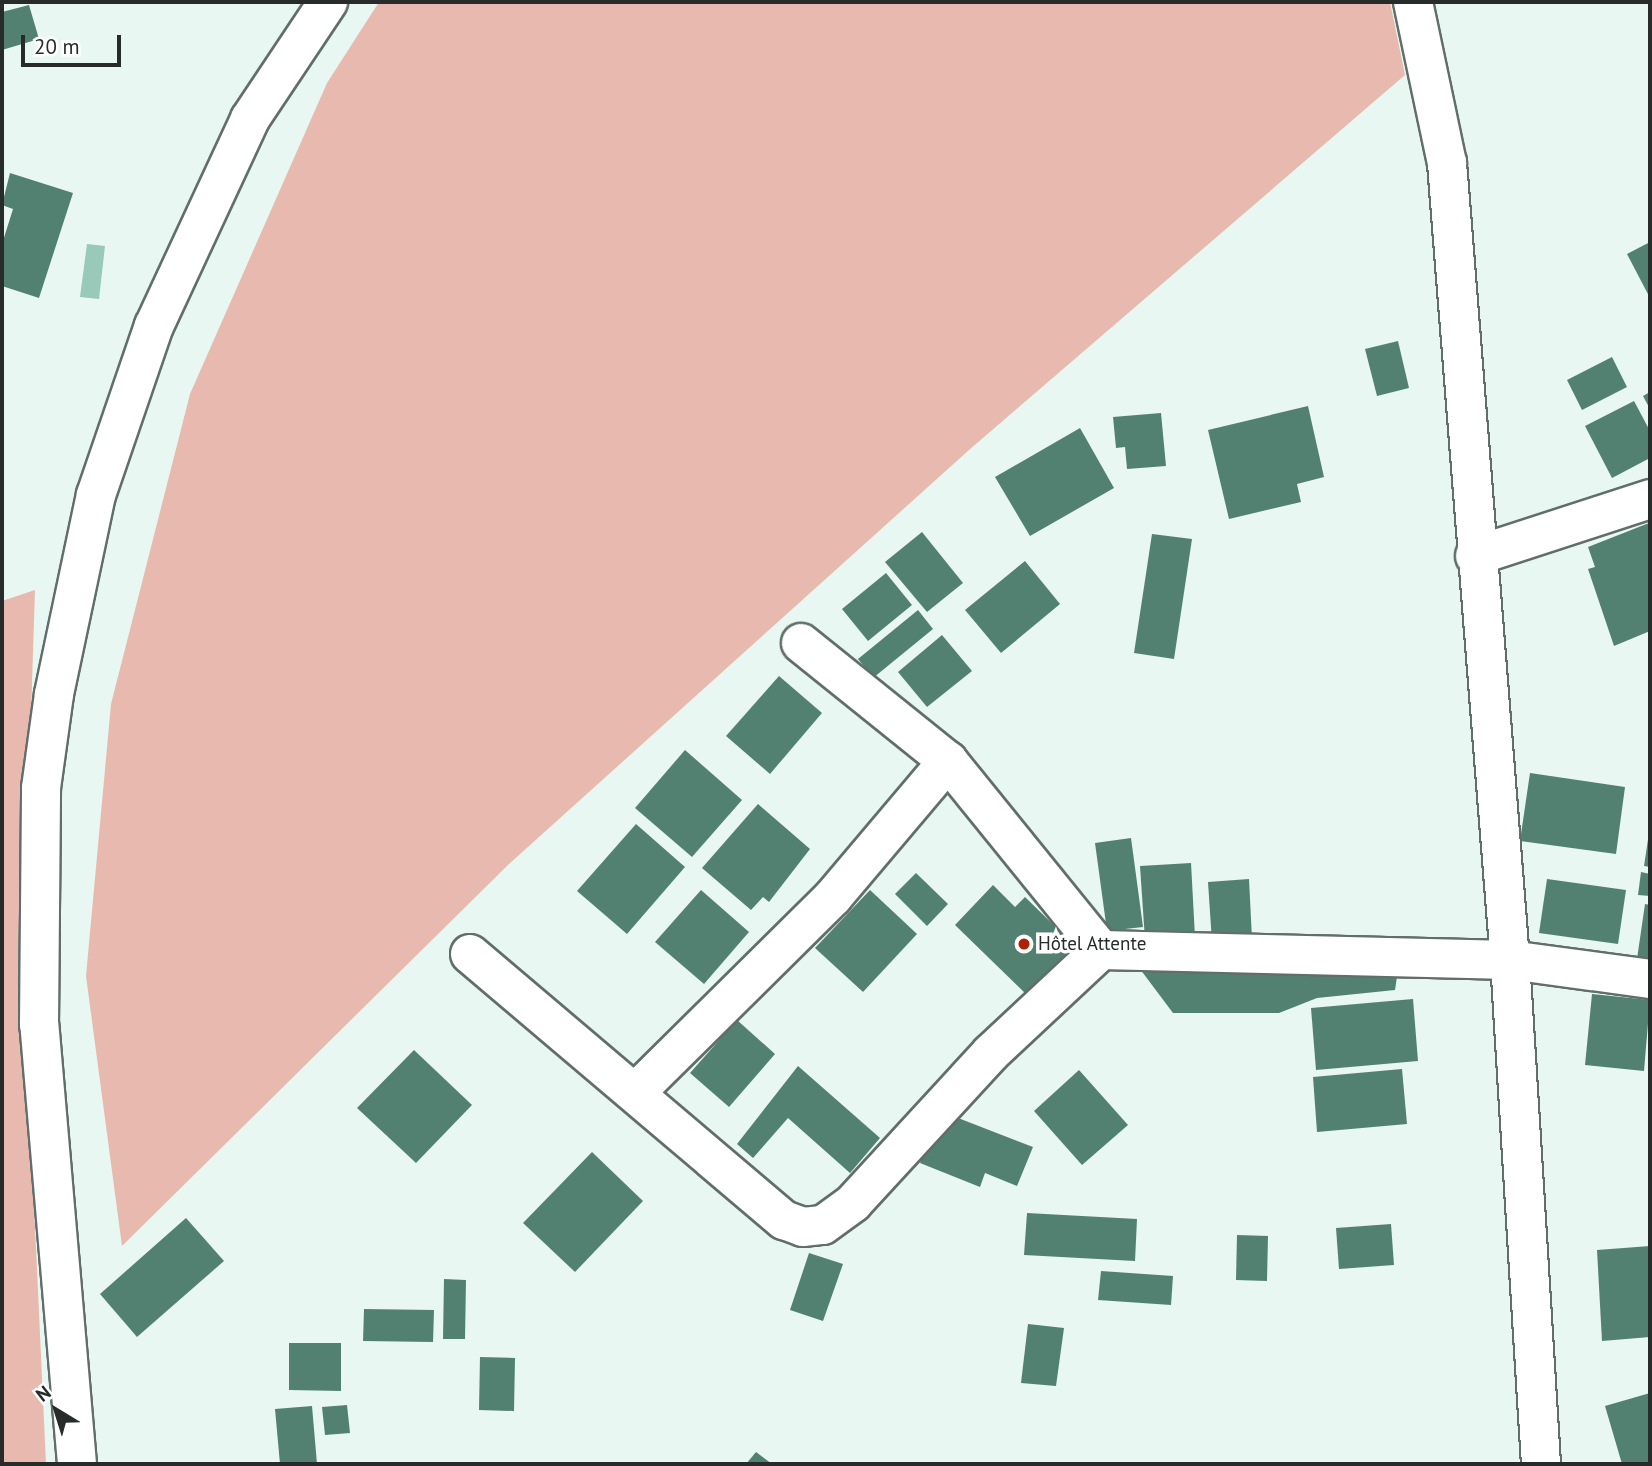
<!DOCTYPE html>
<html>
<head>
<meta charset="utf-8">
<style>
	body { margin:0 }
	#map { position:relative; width:1652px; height:1466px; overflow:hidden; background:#e8f7f1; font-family:"PT Sans",sans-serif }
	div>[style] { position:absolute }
	.green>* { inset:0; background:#e8baaf }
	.water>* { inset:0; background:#99c9b8 }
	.building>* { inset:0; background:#538171 }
	.roads { filter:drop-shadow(2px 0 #616e69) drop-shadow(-2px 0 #616e69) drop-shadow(0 2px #616e69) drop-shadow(0 -2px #616e69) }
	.minor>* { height:38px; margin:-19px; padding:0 19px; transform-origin:19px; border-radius:19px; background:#fff }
	.dots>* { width:19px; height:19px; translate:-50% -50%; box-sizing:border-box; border:4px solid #fff; border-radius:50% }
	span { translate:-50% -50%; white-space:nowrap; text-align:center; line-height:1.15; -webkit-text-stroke:7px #fff; paint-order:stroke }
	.poi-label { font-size:19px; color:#272c2a }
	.left { translate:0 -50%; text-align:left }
	.frame { position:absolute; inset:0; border:4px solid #272c2a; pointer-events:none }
	.north { position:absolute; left:21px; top:1375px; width:70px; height:70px; -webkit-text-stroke:5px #fff; paint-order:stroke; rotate:322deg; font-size:19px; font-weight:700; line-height:28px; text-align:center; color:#272c2a }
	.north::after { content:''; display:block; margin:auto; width:24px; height:32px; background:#272c2a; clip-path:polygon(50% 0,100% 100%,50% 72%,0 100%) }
	.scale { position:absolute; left:21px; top:35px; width:100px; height:32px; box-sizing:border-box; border:4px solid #272c2a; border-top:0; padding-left:9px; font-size:21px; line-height:24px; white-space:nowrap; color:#272c2a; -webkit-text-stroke:5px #fff; paint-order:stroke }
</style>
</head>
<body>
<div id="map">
	<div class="green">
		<div style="clip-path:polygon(379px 2px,1390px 2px,1405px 75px,969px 450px,509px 864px,122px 1246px,86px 976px,111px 704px,190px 394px,327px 83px)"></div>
		<div style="clip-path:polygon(35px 590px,23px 966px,46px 1464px,2px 1464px,2px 601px)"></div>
	</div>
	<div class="water">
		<div style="clip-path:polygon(87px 244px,105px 246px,99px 299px,80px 297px)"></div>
	</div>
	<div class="building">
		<div style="clip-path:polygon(29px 5px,39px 39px,2px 50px,2px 12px)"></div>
		<div style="clip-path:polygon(10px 173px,73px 193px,39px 298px,2px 286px,2px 244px,13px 209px,2px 205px)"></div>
		<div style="clip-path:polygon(1650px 242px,1650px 298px,1627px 254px)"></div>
		<div style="clip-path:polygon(1398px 341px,1409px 388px,1377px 396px,1365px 349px)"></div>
		<div style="clip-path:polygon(1612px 357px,1627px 387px,1582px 410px,1567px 380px)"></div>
		<div style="clip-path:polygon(1650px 392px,1650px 409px,1643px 396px)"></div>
		<div style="clip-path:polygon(1634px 401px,1650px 431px,1650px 458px,1612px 478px,1585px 426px)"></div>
		<div style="clip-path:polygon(1308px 406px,1324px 477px,1297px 484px,1301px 502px,1229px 519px,1208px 430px)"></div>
		<div style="clip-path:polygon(1161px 413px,1166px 466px,1127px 469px,1125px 447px,1116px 448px,1113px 417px)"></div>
		<div style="clip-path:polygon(1080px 428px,1114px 488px,1030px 536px,995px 477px)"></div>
		<div style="clip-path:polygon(1649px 523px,1650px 631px,1614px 646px,1588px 569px,1595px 567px,1588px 547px)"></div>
		<div style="clip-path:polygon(922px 532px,963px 583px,927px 612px,885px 562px)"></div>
		<div style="clip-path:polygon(1152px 534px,1192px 539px,1174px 659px,1134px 653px)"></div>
		<div style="clip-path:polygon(1025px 561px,1060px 604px,1001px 653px,965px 610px)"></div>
		<div style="clip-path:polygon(886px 573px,912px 605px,868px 641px,842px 609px)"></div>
		<div style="clip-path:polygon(918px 610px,933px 629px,873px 678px,858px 659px)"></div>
		<div style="clip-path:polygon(942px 635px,972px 671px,927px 707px,898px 672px)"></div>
		<div style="clip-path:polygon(779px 676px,822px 713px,770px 774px,726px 736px)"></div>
		<div style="clip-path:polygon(685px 750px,742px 800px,692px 857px,635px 808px)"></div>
		<div style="clip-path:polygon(1530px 773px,1625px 787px,1616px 854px,1520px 841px)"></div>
		<div style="clip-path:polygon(758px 804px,810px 849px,769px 902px,763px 897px,751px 910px,702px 868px)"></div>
		<div style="clip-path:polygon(636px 824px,685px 867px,627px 934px,577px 891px)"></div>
		<div style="clip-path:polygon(1649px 833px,1650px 833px,1650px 867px,1644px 866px)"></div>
		<div style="clip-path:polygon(1131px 838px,1143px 927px,1107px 931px,1095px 843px)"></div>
		<div style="clip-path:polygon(1191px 863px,1195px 937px,1145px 940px,1140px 866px)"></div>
		<div style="clip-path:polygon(1641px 872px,1650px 874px,1650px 896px,1638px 895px)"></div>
		<div style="clip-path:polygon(916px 873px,948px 904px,927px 926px,895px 894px)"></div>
		<div style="clip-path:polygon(1249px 879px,1252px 939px,1212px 942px,1208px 882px)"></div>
		<div style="clip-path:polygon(1547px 879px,1626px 890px,1618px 944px,1539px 933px)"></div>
		<div style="clip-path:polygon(993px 885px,1015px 907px,1025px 897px,1075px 946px,1027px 995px,955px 925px)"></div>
		<div style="clip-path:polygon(701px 890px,749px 932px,704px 984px,655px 942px)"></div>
		<div style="clip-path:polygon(870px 890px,917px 934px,863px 992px,815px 948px)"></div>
		<div style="clip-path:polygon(1645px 904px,1650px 905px,1650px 960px,1637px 959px)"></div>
		<div style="clip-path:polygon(1134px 961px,1398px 970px,1395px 990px,1317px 998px,1279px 1013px,1173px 1013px)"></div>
		<div style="clip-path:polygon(1592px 994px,1650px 1000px,1644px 1071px,1585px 1065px)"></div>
		<div style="clip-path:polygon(1413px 999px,1418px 1061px,1316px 1070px,1311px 1008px)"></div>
		<div style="clip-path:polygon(737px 1020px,775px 1054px,729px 1107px,690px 1073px)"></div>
		<div style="clip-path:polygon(414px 1050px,472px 1105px,416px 1163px,357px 1108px)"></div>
		<div style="clip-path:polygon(798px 1066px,880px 1138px,850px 1173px,788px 1118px,753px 1158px,737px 1144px)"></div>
		<div style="clip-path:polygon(1402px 1069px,1407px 1124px,1317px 1132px,1313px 1077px)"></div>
		<div style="clip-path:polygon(1079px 1070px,1128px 1125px,1082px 1165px,1034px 1111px)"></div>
		<div style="clip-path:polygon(940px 1111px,1033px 1147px,1017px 1186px,985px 1173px,980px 1187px,920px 1163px)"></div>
		<div style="clip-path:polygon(592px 1152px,643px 1201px,575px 1272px,523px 1223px)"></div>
		<div style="clip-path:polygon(1027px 1213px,1137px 1219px,1135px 1261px,1024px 1255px)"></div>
		<div style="clip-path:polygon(186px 1218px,224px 1261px,137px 1337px,100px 1294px)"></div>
		<div style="clip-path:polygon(1391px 1224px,1394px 1265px,1339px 1269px,1336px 1228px)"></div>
		<div style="clip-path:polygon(1237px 1235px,1268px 1236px,1267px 1281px,1236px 1280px)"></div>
		<div style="clip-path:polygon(1650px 1246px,1650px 1337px,1602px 1341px,1597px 1250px)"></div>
		<div style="clip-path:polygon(809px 1253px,843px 1264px,823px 1321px,790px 1310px)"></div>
		<div style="clip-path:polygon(1101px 1271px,1173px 1276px,1171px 1305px,1098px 1300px)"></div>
		<div style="clip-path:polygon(444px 1279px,466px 1280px,465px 1339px,443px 1339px)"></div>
		<div style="clip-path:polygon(364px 1309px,434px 1310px,433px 1342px,363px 1341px)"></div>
		<div style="clip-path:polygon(1028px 1324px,1064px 1328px,1056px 1386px,1021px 1383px)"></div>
		<div style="clip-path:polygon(289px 1343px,341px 1343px,341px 1391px,289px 1390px)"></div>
		<div style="clip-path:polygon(480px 1357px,515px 1358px,514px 1411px,479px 1410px)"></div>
		<div style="clip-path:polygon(1650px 1393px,1650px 1464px,1622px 1464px,1605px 1406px)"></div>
		<div style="clip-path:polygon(347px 1405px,350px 1433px,325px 1435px,322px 1407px)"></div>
		<div style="clip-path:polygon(312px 1406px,317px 1464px,280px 1464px,275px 1409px)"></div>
		<div style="clip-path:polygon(756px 1452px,772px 1464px,746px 1464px)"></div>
	</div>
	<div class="roads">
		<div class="minor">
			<div style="left:1413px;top:2px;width:165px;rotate:78.1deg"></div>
			<div style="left:1447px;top:163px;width:799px;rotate:85.48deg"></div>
			<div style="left:1510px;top:960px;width:505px;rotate:86.48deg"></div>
			<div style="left:1475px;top:556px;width:184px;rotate:-18deg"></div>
			<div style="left:801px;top:643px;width:189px;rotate:38.8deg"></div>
			<div style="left:948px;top:761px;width:243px;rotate:51deg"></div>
			<div style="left:1101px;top:950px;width:409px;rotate:1.4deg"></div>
			<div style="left:1510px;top:960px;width:141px;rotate:7.7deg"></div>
			<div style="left:470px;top:954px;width:412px;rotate:40.3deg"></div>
			<div style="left:784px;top:1220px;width:20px;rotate:20deg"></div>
			<div style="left:803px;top:1227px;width:20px;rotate:-6deg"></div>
			<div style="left:823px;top:1225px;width:37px;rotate:-36deg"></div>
			<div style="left:853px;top:1203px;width:204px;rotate:-47.4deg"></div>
			<div style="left:991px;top:1053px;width:151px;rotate:-43.1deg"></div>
			<div style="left:635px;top:1093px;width:279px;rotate:-44.7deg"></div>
			<div style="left:833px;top:897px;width:178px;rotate:-49.8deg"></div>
			<div style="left:77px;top:1464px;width:441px;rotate:-94.9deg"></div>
			<div style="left:39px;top:1025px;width:237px;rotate:-89.5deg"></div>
			<div style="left:41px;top:788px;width:95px;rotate:-82.1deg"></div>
			<div style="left:54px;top:694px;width:203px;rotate:-78.1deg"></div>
			<div style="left:96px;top:495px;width:179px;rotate:-71.1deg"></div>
			<div style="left:154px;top:326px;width:228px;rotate:-65.1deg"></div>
			<div style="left:250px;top:119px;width:141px;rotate:-56.3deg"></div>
		</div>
	</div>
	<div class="dots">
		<div style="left:1024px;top:944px;background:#ae2103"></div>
	</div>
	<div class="poi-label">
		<span class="left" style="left:1038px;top:944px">Hôtel Attente</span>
	</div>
	<div class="frame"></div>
	<div class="north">N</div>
	<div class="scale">20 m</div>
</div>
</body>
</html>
